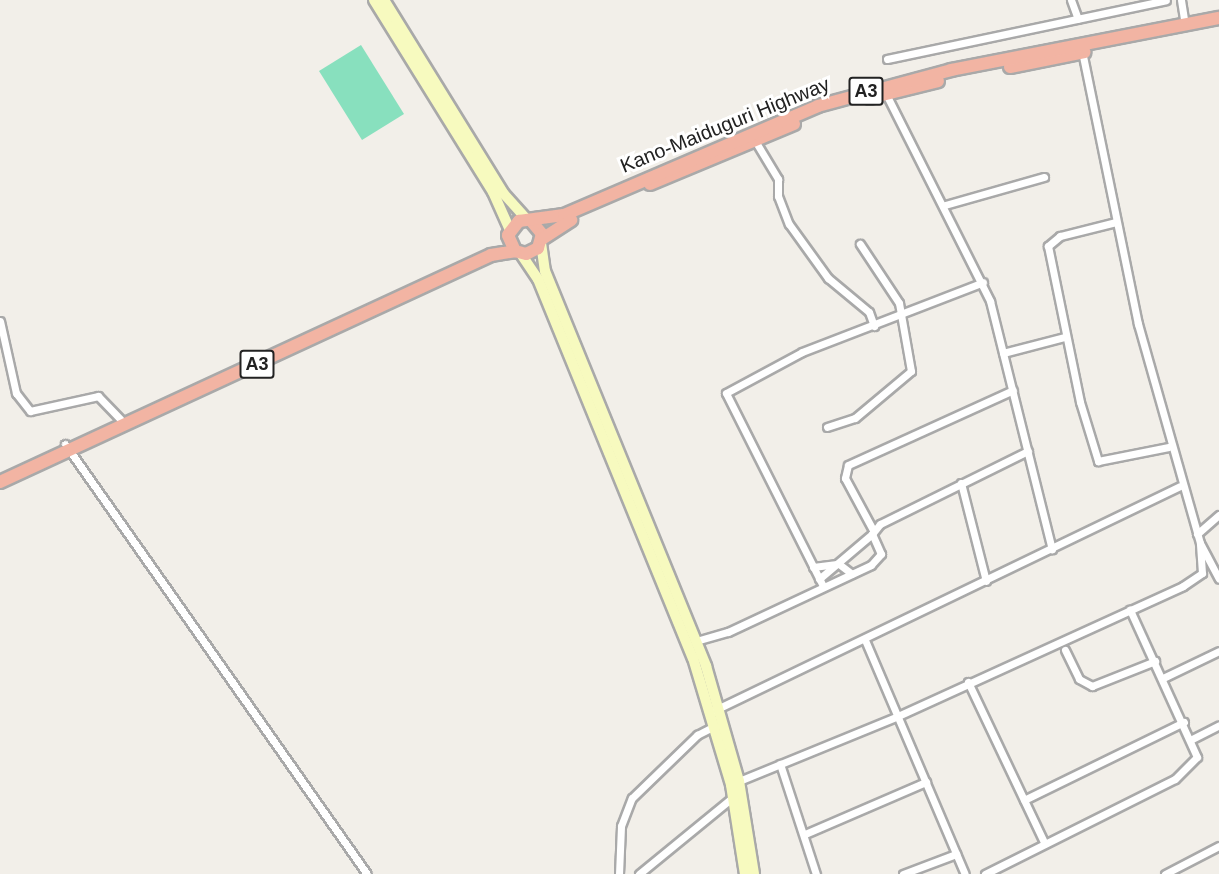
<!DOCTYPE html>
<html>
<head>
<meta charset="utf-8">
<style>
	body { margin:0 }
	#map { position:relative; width:1219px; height:874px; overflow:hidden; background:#f2efe9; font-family:Helvetica,sans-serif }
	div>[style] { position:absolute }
	.pitch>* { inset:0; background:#88e0be }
	.roads { filter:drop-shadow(2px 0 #a9a9a9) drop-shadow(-2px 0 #a9a9a9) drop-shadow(0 2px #a9a9a9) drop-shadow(0 -2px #a9a9a9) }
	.minor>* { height:7px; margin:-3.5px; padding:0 3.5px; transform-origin:3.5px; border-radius:3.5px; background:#fff }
	.secondary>* { height:10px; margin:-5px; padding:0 5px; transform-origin:5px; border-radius:5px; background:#f7fabf }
	.trunk>* { height:12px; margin:-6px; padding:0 6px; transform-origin:6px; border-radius:6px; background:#f2b4a3 }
	span { translate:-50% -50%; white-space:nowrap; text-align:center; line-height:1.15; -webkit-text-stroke:6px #fff; paint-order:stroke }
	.shield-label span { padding:2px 4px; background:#fff; border:2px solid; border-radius:4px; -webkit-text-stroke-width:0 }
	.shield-label { font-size:18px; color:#222; font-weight:700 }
	.street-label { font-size:20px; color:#222 }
</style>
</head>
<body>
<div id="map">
	<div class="pitch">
		<div style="clip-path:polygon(361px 45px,404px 114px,362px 140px,319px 71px)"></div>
	</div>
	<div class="roads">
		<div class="minor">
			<div style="left:1071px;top:0;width:20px;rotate:70deg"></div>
			<div style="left:1181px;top:0;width:24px;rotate:81deg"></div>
			<div style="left:887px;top:59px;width:285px;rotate:-11.9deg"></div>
			<div style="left:886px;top:94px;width:232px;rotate:63.3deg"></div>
			<div style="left:990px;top:301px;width:256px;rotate:76deg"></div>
			<div style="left:754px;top:139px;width:47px;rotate:59deg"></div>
			<div style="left:778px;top:179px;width:17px;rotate:90deg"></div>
			<div style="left:778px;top:196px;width:30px;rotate:69deg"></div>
			<div style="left:789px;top:224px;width:67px;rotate:54.2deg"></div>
			<div style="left:828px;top:278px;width:53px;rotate:39.7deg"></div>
			<div style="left:869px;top:312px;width:15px;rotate:70deg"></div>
			<div style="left:945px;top:205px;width:103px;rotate:-15.8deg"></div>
			<div style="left:1116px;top:222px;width:58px;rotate:166deg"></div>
			<div style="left:1060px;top:236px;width:16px;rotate:140deg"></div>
			<div style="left:1048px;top:246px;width:159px;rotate:78.4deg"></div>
			<div style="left:1080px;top:402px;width:62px;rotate:73deg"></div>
			<div style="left:1098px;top:461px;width:72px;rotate:-11.2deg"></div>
			<div style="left:0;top:321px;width:74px;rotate:77.5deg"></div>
			<div style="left:16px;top:393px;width:23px;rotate:52deg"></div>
			<div style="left:30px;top:411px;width:70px;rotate:-12.4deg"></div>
			<div style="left:98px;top:396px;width:32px;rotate:46deg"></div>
			<div style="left:1003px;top:353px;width:64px;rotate:-14.5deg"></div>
			<div style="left:827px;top:427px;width:29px;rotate:-18deg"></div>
			<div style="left:855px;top:418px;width:73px;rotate:-40deg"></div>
			<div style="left:911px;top:371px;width:69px;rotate:-100deg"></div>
			<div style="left:899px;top:303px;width:71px;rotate:-123.5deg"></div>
			<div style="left:65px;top:444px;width:525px;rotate:54.92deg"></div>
			<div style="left:961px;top:483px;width:101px;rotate:75.7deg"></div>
			<div style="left:873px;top:530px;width:59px;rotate:-118.3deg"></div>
			<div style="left:845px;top:478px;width:13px;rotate:-77deg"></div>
			<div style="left:848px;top:465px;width:181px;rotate:-24.4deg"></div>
			<div style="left:1197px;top:534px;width:29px;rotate:-41deg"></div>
			<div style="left:1201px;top:545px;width:38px;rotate:62deg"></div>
			<div style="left:813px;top:567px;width:26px;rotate:-7deg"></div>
			<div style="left:839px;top:564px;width:16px;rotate:38deg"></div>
			<div style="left:819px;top:579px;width:70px;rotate:-40.3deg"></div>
			<div style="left:823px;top:586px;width:216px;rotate:-116.7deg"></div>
			<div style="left:726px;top:393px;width:86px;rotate:-28.3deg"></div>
			<div style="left:802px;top:352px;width:194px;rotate:-21.1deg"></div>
			<div style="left:865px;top:640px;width:254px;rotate:66.9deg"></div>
			<div style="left:696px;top:641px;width:33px;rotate:-16deg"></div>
			<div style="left:728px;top:632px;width:158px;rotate:-25.1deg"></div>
			<div style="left:871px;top:565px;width:15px;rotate:-48deg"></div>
			<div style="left:881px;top:554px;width:22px;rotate:-114deg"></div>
			<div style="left:872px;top:534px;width:13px;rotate:-51deg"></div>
			<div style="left:880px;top:524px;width:165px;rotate:-26.3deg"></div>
			<div style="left:1065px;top:650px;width:32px;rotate:64deg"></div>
			<div style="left:1079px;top:679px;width:15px;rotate:28deg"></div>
			<div style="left:1092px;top:686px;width:68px;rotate:-21.6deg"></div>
			<div style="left:1163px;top:678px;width:62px;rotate:-25.7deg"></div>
			<div style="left:968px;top:682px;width:179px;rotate:64.6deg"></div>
			<div style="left:715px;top:710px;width:516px;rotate:-25.72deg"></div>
			<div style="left:1192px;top:739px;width:30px;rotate:-27deg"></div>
			<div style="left:780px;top:764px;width:116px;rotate:71.9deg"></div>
			<div style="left:739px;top:781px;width:172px;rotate:-22.2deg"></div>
			<div style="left:898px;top:716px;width:313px;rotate:-24.5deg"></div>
			<div style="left:1183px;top:586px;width:23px;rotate:-34deg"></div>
			<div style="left:1202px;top:573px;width:30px;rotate:-94deg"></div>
			<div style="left:1200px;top:543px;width:228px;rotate:-105.8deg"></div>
			<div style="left:1138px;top:324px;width:278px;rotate:-101.6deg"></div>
			<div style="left:1024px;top:800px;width:178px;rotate:-26deg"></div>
			<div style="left:805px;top:834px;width:132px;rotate:-23.3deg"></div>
			<div style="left:619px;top:874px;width:48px;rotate:-87.6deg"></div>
			<div style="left:621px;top:826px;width:30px;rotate:-69deg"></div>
			<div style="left:632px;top:798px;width:91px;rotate:-44.1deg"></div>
			<div style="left:697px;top:735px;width:20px;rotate:-27deg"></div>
			<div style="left:639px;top:874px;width:122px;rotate:-39.3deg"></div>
			<div style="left:903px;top:874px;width:57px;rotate:-20.7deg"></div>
			<div style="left:985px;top:874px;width:212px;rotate:-26.6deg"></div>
			<div style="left:1175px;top:779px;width:31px;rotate:-45deg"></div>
			<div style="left:1197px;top:757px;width:162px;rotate:-114.5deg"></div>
			<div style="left:1165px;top:874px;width:61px;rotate:-27.4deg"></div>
		</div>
		<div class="secondary">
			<div style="left:374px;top:0;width:226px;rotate:58.2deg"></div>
			<div style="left:493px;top:192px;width:42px;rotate:65.9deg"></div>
			<div style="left:384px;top:0;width:228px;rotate:58.3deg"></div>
			<div style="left:504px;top:194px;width:36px;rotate:48deg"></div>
			<div style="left:541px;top:243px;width:28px;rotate:82deg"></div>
			<div style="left:545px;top:271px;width:427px;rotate:67.8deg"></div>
			<div style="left:706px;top:666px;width:120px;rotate:74deg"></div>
			<div style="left:739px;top:781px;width:94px;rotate:80.8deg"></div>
			<div style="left:521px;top:254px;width:30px;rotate:56deg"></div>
			<div style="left:538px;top:279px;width:409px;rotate:67.8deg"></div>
			<div style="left:693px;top:658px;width:133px;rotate:73.3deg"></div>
			<div style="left:731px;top:785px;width:90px;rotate:81.1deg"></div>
		</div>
		<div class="trunk">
			<div style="left:1010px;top:67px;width:76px;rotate:-11.3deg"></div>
			<div style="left:870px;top:98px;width:70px;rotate:-14deg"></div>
			<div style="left:650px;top:184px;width:156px;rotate:-22.6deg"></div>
			<div style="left:532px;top:222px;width:16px;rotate:50deg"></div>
			<div style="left:542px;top:234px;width:15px;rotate:106deg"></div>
			<div style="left:538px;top:248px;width:13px;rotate:153deg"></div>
			<div style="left:526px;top:254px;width:11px;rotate:-165deg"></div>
			<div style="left:515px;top:251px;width:17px;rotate:-114deg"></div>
			<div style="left:508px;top:235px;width:18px;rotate:-52deg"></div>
			<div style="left:519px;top:221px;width:45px;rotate:-7.6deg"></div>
			<div style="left:564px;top:215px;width:276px;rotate:-23.2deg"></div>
			<div style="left:818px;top:106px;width:138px;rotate:-15.1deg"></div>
			<div style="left:951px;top:70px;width:273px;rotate:-11deg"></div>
			<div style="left:542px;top:239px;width:35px;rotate:-33deg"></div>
			<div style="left:0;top:482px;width:541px;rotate:-24.81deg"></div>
			<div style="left:491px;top:255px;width:24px;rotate:-9deg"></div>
		</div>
	</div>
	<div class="shield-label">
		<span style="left:866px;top:91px">A3</span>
		<span style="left:257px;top:364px">A3</span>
	</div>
	<div class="street-label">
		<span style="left:725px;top:125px;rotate:-22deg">Kano-Maiduguri Highway</span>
	</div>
</div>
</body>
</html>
